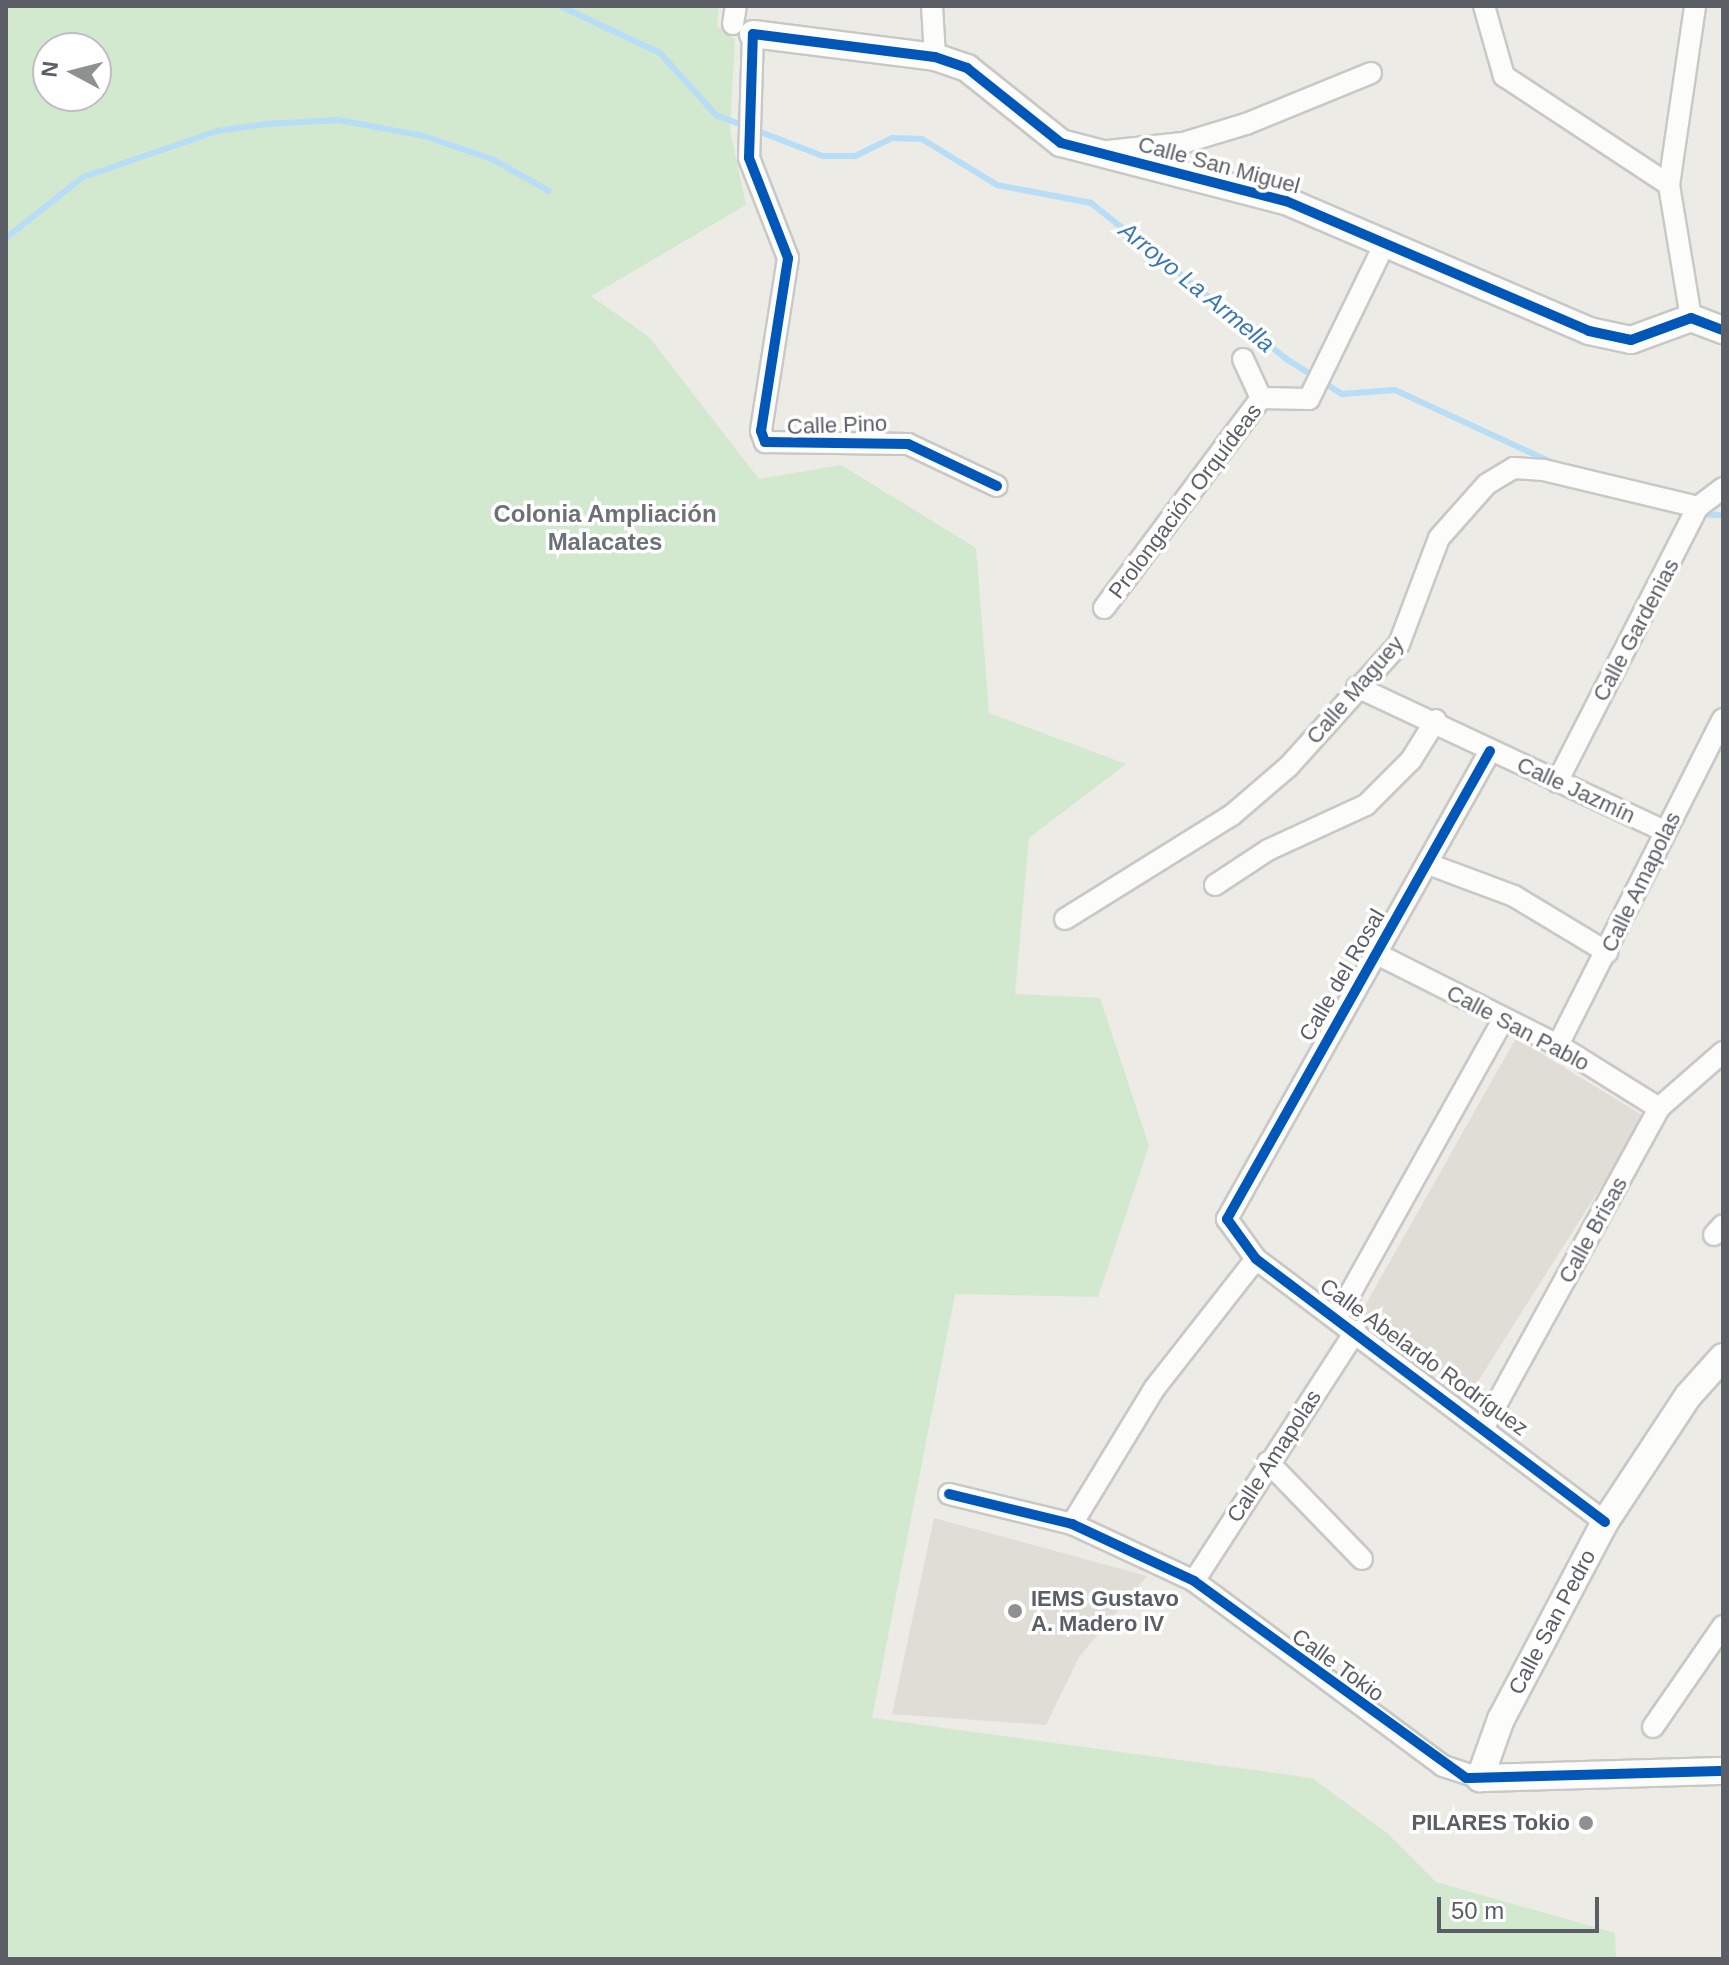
<!DOCTYPE html>
<html>
<head>
<meta charset="utf-8">
<style>
	body { margin:0 }
	#map { position:relative; width:1729px; height:1965px; overflow:hidden; background:#ecebe5; font-family:Arial,sans-serif }
	div>[style] { position:absolute }
	.education>* { inset:0; background:#dfddd5 }
	.green>* { inset:0; background:#d2e9cf }
	.stream>* { height:6px; margin:-3px; padding:0 3px; transform-origin:3px; border-radius:3px; background:#b8ddf7 }
	.roads { filter:drop-shadow(2px 0 #c8c8c7) drop-shadow(-2px 0 #c8c8c7) drop-shadow(0 2px #c8c8c7) drop-shadow(0 -2px #c8c8c7) }
	.street>* { height:20px; margin:-10px; padding:0 10px; transform-origin:10px; border-radius:10px; background:#fcfcfb }
	.secondary>* { height:26px; margin:-13px; padding:0 13px; transform-origin:13px; border-radius:13px; background:#fcfcfb }
	.cycleway>* { height:10px; margin:-5px; padding:0 5px; transform-origin:5px; border-radius:5px; background:#0057b8 }
	.dots>* { width:22px; height:22px; translate:-50% -50%; box-sizing:border-box; border:4px solid #fff; border-radius:50% }
	span { translate:-50% -50%; white-space:nowrap; text-align:center; line-height:1.15; -webkit-text-stroke:7px #fff; paint-order:stroke }
	.street-label { font-size:22px; color:#5b5f65 }
	.poi-label { font-size:22px; color:#5b5f65; font-weight:700 }
	.left { translate:0 -50%; text-align:left }
	.right { translate:-100% -50%; text-align:right }
	.water-label { font-size:24px; color:#3878b9; font-style:italic }
	.neighbourhood-label { font-size:24px; color:#6c7177; font-weight:700 }
	.frame { position:absolute; inset:0; border:8px solid #5b5f65; pointer-events:none }
	.north { position:absolute; left:32px; top:32px; width:80px; height:80px; box-sizing:border-box; background:#fff; border:2px solid #bdbfc1; border-radius:50%; rotate:277deg; font-size:22px; font-weight:700; line-height:32px; text-align:center; color:#5b5f65 }
	.north::after { content:''; display:block; margin:auto; width:28px; height:36px; background:#8e9092; clip-path:polygon(50% 0,100% 100%,50% 72%,0 100%) }
	.scale { position:absolute; left:1437px; top:1897px; width:162px; height:36px; box-sizing:border-box; border:4px solid #5b5f65; border-top:0; padding-left:10px; font-size:24px; line-height:28px; white-space:nowrap; color:#5b5f65; -webkit-text-stroke:6px #fff; paint-order:stroke }
</style>
</head>
<body>
<div id="map">
	<div class="education">
		<div style="clip-path:polygon(1516px 1038px,1645px 1117px,1470px 1394px,1358px 1318px)"></div>
		<div style="clip-path:polygon(934px 1518px,1147px 1576px,1079px 1657px,1046px 1725px,892px 1714px)"></div>
	</div>
	<div class="green">
		<div style="clip-path:polygon(evenodd,6px 6px,719px 6px,717px 26px,735px 39px,730px 130px,746px 205px,591px 296px,649px 337px,759px 479px,841px 465px,976px 548px,989px 713px,1126px 764px,1029px 838px,1015px 994px,1100px 998px,1149px 1146px,1098px 1297px,955px 1294px,872px 1718px,1312px 1778px,1387px 1833px,1436px 1882px,1615px 1933px,1616px 1959px,6px 1959px,6px 6px,48px 48px,96px 48px,96px 96px,48px 96px,48px 48px)"></div>
	</div>
	<div class="stream">
		<div style="left:560px;top:6px;width:110px;rotate:25.2deg"></div>
		<div style="left:660px;top:53px;width:84px;rotate:47.9deg"></div>
		<div style="left:716px;top:115px;width:115px;rotate:21deg"></div>
		<div style="left:823px;top:156px;width:32px"></div>
		<div style="left:855px;top:156px;width:41px;rotate:-25.9deg"></div>
		<div style="left:892px;top:138px;width:30px;rotate:2deg"></div>
		<div style="left:922px;top:139px;width:88px;rotate:31.5deg"></div>
		<div style="left:997px;top:185px;width:96px;rotate:10.8deg"></div>
		<div style="left:1091px;top:203px;width:252px;rotate:38.6deg"></div>
		<div style="left:1288px;top:360px;width:64px;rotate:32.2deg"></div>
		<div style="left:1342px;top:394px;width:53px;rotate:-4.3deg"></div>
		<div style="left:1395px;top:390px;width:174px;rotate:24.8deg"></div>
		<div style="left:6px;top:238px;width:98px;rotate:-38.4deg"></div>
		<div style="left:83px;top:177px;width:142px;rotate:-18.9deg"></div>
		<div style="left:217px;top:131px;width:50px;rotate:-8deg"></div>
		<div style="left:267px;top:124px;width:71px;rotate:-3.2deg"></div>
		<div style="left:338px;top:120px;width:87px;rotate:10.5deg"></div>
		<div style="left:424px;top:136px;width:72px;rotate:18.7deg"></div>
		<div style="left:492px;top:159px;width:65px;rotate:29.3deg"></div>
		<div style="left:1701px;top:514px;width:22px;rotate:3deg"></div>
	</div>
	<div class="roads">
		<div class="street">
			<div style="left:932px;top:6px;width:51px;rotate:86.6deg"></div>
			<div style="left:1484px;top:6px;width:73px;rotate:74.1deg"></div>
			<div style="left:1504px;top:76px;width:198px;rotate:33.4deg"></div>
			<div style="left:733px;top:24px;width:18px;rotate:-81deg"></div>
			<div style="left:753px;top:34px;width:124px;rotate:91.8deg"></div>
			<div style="left:749px;top:158px;width:107px;rotate:68.7deg"></div>
			<div style="left:788px;top:258px;width:175px;rotate:98.9deg"></div>
			<div style="left:761px;top:431px;width:12px;rotate:70deg"></div>
			<div style="left:765px;top:442px;width:143px;rotate:0.8deg"></div>
			<div style="left:908px;top:444px;width:98px;rotate:25.3deg"></div>
			<div style="left:1108px;top:151px;width:75px;rotate:-6.1deg"></div>
			<div style="left:1183px;top:143px;width:66px;rotate:-16.8deg"></div>
			<div style="left:1246px;top:124px;width:135px;rotate:-22.2deg"></div>
			<div style="left:1691px;top:318px;width:135px;rotate:-99.4deg"></div>
			<div style="left:1669px;top:185px;width:181px;rotate:-81.7deg"></div>
			<div style="left:1243px;top:359px;width:43px;rotate:65.2deg"></div>
			<div style="left:1104px;top:608px;width:262px;rotate:-53.2deg"></div>
			<div style="left:1261px;top:398px;width:48px;rotate:1.2deg"></div>
			<div style="left:1309px;top:399px;width:176px;rotate:-64deg"></div>
			<div style="left:1357px;top:687px;width:340px;rotate:25.1deg"></div>
			<div style="left:1490px;top:751px;width:537px;rotate:119.33deg"></div>
			<div style="left:1227px;top:1219px;width:49px;rotate:54.1deg"></div>
			<div style="left:1256px;top:1259px;width:437px;rotate:37deg"></div>
			<div style="left:1557px;top:782px;width:309px;rotate:-62.9deg"></div>
			<div style="left:1698px;top:507px;width:31px;rotate:-37deg"></div>
			<div style="left:1431px;top:865px;width:89px;rotate:20.5deg"></div>
			<div style="left:1514px;top:896px;width:109px;rotate:31.1deg"></div>
			<div style="left:1215px;top:885px;width:64px;rotate:-33.4deg"></div>
			<div style="left:1268px;top:850px;width:108px;rotate:-24.7deg"></div>
			<div style="left:1366px;top:805px;width:64px;rotate:-45deg"></div>
			<div style="left:1411px;top:760px;width:47px;rotate:-58deg"></div>
			<div style="left:1065px;top:919px;width:197px;rotate:-31.9deg"></div>
			<div style="left:1232px;top:815px;width:75px;rotate:-40.7deg"></div>
			<div style="left:1289px;top:766px;width:164px;rotate:-48deg"></div>
			<div style="left:1399px;top:644px;width:113px;rotate:-69.3deg"></div>
			<div style="left:1439px;top:538px;width:72px;rotate:-48.4deg"></div>
			<div style="left:1487px;top:484px;width:31px;rotate:-31deg"></div>
			<div style="left:1514px;top:468px;width:30px;rotate:4deg"></div>
			<div style="left:1544px;top:470px;width:158px;rotate:13.5deg"></div>
			<div style="left:1375px;top:953px;width:205px;rotate:26.7deg"></div>
			<div style="left:1558px;top:1045px;width:119px;rotate:32deg"></div>
			<div style="left:1558px;top:1045px;width:365px;rotate:-63.2deg"></div>
			<div style="left:1714px;top:1235px;width:13px;rotate:-48deg"></div>
			<div style="left:1337px;top:1317px;width:340px;rotate:-60.8deg"></div>
			<div style="left:1485px;top:1425px;width:362px;rotate:-61.2deg"></div>
			<div style="left:1659px;top:1108px;width:85px;rotate:-41.2deg"></div>
			<div style="left:1268px;top:1462px;width:135px;rotate:45.9deg"></div>
			<div style="left:949px;top:1494px;width:127px;rotate:13.7deg"></div>
			<div style="left:1072px;top:1524px;width:135px;rotate:25deg"></div>
			<div style="left:1194px;top:1581px;width:310px;rotate:36.6deg"></div>
			<div style="left:1443px;top:1766px;width:39px;rotate:18deg"></div>
			<div style="left:1072px;top:1524px;width:158px;rotate:-58.7deg"></div>
			<div style="left:1154px;top:1389px;width:165px;rotate:-51.9deg"></div>
			<div style="left:1194px;top:1581px;width:298px;rotate:-57.1deg"></div>
			<div style="left:1653px;top:1727px;width:123px;rotate:-55.3deg"></div>
		</div>
		<div class="secondary">
			<div style="left:753px;top:34px;width:183px;rotate:7.2deg"></div>
			<div style="left:935px;top:57px;width:34px;rotate:19deg"></div>
			<div style="left:967px;top:68px;width:120px;rotate:38.6deg"></div>
			<div style="left:1061px;top:143px;width:232px;rotate:14.5deg"></div>
			<div style="left:1286px;top:201px;width:330px;rotate:23.2deg"></div>
			<div style="left:1589px;top:331px;width:43px;rotate:12.1deg"></div>
			<div style="left:1631px;top:340px;width:64px;rotate:-20.1deg"></div>
			<div style="left:1691px;top:318px;width:34px;rotate:21deg"></div>
			<div style="left:1723px;top:1357px;width:52px;rotate:131.9deg"></div>
			<div style="left:1688px;top:1396px;width:151px;rotate:123.4deg"></div>
			<div style="left:1605px;top:1522px;width:223px;rotate:117.8deg"></div>
			<div style="left:1501px;top:1719px;width:63px;rotate:109.6deg"></div>
			<div style="left:1480px;top:1778px;width:243px;rotate:-1.7deg"></div>
		</div>
	</div>
	<div class="cycleway">
		<div style="left:997px;top:486px;width:98px;rotate:-154.7deg"></div>
		<div style="left:908px;top:444px;width:143px;rotate:-179.2deg"></div>
		<div style="left:765px;top:442px;width:12px;rotate:-110deg"></div>
		<div style="left:761px;top:431px;width:175px;rotate:-81.1deg"></div>
		<div style="left:788px;top:258px;width:107px;rotate:-111.3deg"></div>
		<div style="left:749px;top:158px;width:124px;rotate:-88.2deg"></div>
		<div style="left:753px;top:34px;width:183px;rotate:7.2deg"></div>
		<div style="left:935px;top:57px;width:34px;rotate:19deg"></div>
		<div style="left:967px;top:68px;width:120px;rotate:38.6deg"></div>
		<div style="left:1061px;top:143px;width:232px;rotate:14.5deg"></div>
		<div style="left:1286px;top:201px;width:330px;rotate:23.2deg"></div>
		<div style="left:1589px;top:331px;width:43px;rotate:12.1deg"></div>
		<div style="left:1631px;top:340px;width:64px;rotate:-20.1deg"></div>
		<div style="left:1691px;top:318px;width:34px;rotate:21deg"></div>
		<div style="left:1490px;top:751px;width:537px;rotate:119.33deg"></div>
		<div style="left:1227px;top:1219px;width:49px;rotate:54.1deg"></div>
		<div style="left:1256px;top:1259px;width:437px;rotate:37deg"></div>
		<div style="left:949px;top:1494px;width:127px;rotate:13.7deg"></div>
		<div style="left:1072px;top:1524px;width:135px;rotate:25deg"></div>
		<div style="left:1194px;top:1581px;width:336px;rotate:35.9deg"></div>
		<div style="left:1466px;top:1778px;width:257px;rotate:-1.6deg"></div>
	</div>
	<div class="dots">
		<div style="left:1015px;top:1611px;background:#8e9092"></div>
		<div style="left:1586px;top:1823px;background:#8e9092"></div>
	</div>
	<div class="street-label">
		<span style="left:1219px;top:165px;rotate:15deg">Calle San Miguel</span>
		<span style="left:837px;top:425px;rotate:-2deg">Calle Pino</span>
		<span style="left:1185px;top:501px;rotate:-53deg">Prolongación Orquídeas</span>
		<span style="left:1636px;top:630px;rotate:-62deg">Calle Gardenias</span>
		<span style="left:1355px;top:690px;rotate:-49deg">Calle Maguey</span>
		<span style="left:1576px;top:790px;rotate:25deg">Calle Jazmín</span>
		<span style="left:1641px;top:882px;rotate:-64deg">Calle Amapolas</span>
		<span style="left:1342px;top:975px;rotate:-60deg">Calle del Rosal</span>
		<span style="left:1518px;top:1028px;rotate:28deg">Calle San Pablo</span>
		<span style="left:1593px;top:1230px;rotate:-61deg">Calle Brisas</span>
		<span style="left:1424px;top:1357px;rotate:36deg">Calle Abelardo Rodríguez</span>
		<span style="left:1274px;top:1456px;rotate:-57deg">Calle Amapolas</span>
		<span style="left:1552px;top:1622px;rotate:-62deg">Calle San Pedro</span>
		<span style="left:1338px;top:1665px;rotate:36deg">Calle Tokio</span>
	</div>
	<div class="poi-label">
		<span class="left" style="left:1031px;top:1611px">IEMS Gustavo<br>A. Madero IV</span>
		<span class="right" style="left:1570px;top:1823px">PILARES Tokio</span>
	</div>
	<div class="water-label">
		<span style="left:1197px;top:287px;rotate:39deg">Arroyo La Armella</span>
	</div>
	<div class="neighbourhood-label">
		<span style="left:605px;top:528px">Colonia Ampliación<br>Malacates</span>
	</div>
	<div class="frame"></div>
	<div class="north">N</div>
	<div class="scale">50 m</div>
</div>
</body>
</html>
